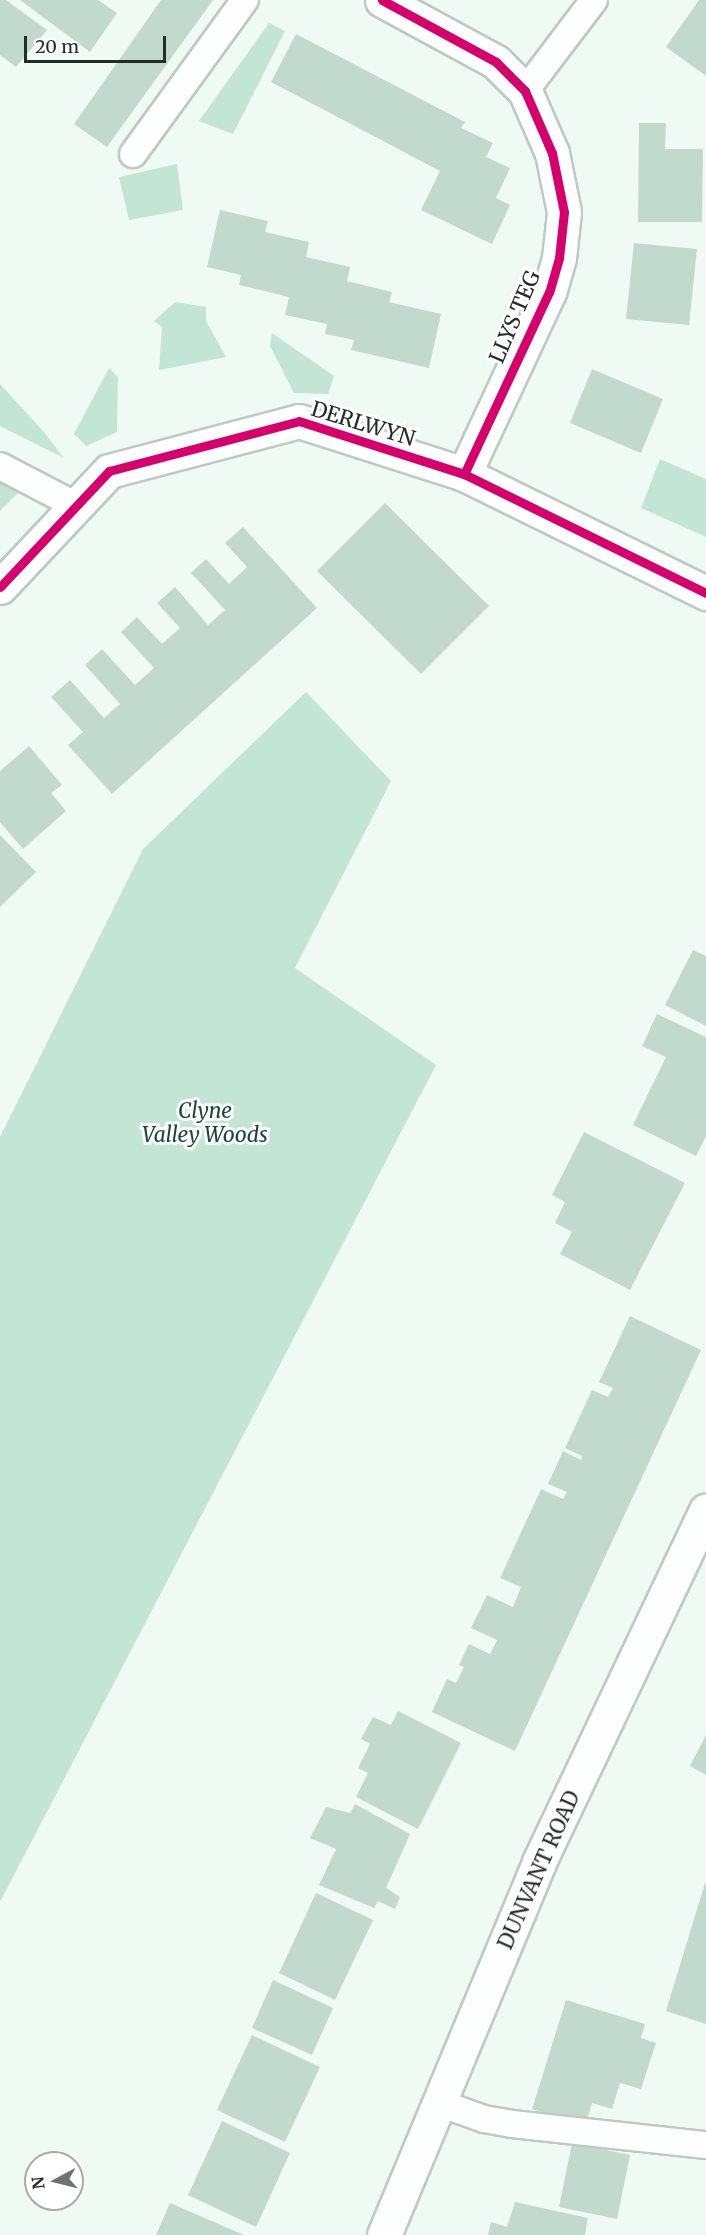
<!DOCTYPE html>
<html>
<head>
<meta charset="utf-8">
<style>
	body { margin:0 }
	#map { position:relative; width:706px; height:2235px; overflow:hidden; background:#f0faf5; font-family:Merriweather,serif }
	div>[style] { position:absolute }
	.green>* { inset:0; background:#c2e5d5 }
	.building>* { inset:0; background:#c2d9ce }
	.roads { filter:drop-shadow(2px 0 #bec8c4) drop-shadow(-2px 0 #bec8c4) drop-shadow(0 2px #bec8c4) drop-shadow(0 -2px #bec8c4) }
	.lane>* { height:26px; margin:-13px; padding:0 13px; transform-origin:13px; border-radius:13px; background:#fdfefe }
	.street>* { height:33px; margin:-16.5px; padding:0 16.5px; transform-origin:16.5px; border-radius:16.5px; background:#fdfefe }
	.secondary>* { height:33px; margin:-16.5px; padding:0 16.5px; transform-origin:16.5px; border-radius:16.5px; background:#fdfefe }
	.cycleway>* { height:9px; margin:-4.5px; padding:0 4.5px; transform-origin:4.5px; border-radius:4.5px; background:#d6006c }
	span { translate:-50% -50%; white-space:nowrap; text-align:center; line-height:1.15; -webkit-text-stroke:6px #fff; paint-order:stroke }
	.street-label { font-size:21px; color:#222d28 }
	.park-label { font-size:21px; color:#1b4534; font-style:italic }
	.north { position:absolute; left:24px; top:2151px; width:60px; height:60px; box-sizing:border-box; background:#fff; border:2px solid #a7aba9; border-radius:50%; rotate:263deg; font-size:16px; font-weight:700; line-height:24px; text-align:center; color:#222d28 }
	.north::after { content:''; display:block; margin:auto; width:21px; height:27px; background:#6a7570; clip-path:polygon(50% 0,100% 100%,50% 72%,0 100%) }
	.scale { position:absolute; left:24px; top:36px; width:142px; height:27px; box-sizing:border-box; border:3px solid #222d28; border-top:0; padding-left:8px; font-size:18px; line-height:21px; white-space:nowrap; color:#222d28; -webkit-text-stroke:4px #fff; paint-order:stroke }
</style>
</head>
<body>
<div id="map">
	<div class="green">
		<div style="clip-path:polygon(269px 23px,285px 31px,233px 134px,199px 121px)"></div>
		<div style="clip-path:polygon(177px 164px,183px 210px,129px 220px,119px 177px)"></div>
		<div style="clip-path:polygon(175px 302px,206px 307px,206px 321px,226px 357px,159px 370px,162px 327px,154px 321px)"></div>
		<div style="clip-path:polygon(272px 333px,334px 376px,328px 394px,294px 393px,270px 346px)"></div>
		<div style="clip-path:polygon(109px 368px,118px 377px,117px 432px,86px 446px,74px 434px)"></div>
		<div style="clip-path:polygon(0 384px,43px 431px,64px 458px,0 426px)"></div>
		<div style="clip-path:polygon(660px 459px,706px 479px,706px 537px,641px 508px)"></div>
		<div style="clip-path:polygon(0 479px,18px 493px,0 511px)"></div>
		<div style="clip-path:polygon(306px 692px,391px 781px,295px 968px,436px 1065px,0 1902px,0 1137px,143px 849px)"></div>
	</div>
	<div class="building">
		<div style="clip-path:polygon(0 0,6px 0,47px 30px,16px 67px,0 55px)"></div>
		<div style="clip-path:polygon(20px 0,98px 0,117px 13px,90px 52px)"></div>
		<div style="clip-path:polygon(161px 0,213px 0,107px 147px,74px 124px)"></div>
		<div style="clip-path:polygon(699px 0,706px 0,706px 76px,666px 47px)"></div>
		<div style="clip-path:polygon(296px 34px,465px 122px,461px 128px,493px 143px,486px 157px,510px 168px,496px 198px,510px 205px,492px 244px,421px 210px,440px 171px,271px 82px)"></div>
		<div style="clip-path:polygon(639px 123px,666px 123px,665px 149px,703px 149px,702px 222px,638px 222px)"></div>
		<div style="clip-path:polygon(220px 210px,268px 221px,265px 232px,309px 242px,306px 257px,350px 267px,347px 281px,392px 292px,389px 302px,441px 314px,429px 368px,351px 350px,354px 340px,325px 334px,327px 324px,285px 315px,289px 297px,239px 285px,241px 275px,207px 267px)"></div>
		<div style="clip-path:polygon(634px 243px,697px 249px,689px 325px,626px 319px)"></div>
		<div style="clip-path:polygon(592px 369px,663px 399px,641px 453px,570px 423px)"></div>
		<div style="clip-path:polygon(385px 503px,489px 606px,421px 674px,317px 571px)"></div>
		<div style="clip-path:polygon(243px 527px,317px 608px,112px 794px,68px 745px,83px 732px,51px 697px,70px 680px,104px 718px,120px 704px,85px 665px,102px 649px,135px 685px,154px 668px,121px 632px,137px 617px,162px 644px,180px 628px,157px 603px,175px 587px,208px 625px,225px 610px,191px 573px,206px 559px,229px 584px,247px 567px,225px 543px)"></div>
		<div style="clip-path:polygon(29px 746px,62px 785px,51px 793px,66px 811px,23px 849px,0 822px,0 771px)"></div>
		<div style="clip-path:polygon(0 835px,36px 872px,0 907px)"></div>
		<div style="clip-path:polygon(693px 950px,706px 956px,706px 1026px,665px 1005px)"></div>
		<div style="clip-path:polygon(657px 1014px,706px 1037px,706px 1136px,696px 1156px,633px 1125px,666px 1057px,642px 1046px)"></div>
		<div style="clip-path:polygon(584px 1132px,685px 1183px,630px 1290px,560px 1254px,572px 1232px,555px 1223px,565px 1202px,552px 1195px)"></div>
		<div style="clip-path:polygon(630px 1316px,701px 1350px,515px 1751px,432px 1712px,447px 1679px,456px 1683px,464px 1667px,459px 1665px,469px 1644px,490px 1654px,497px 1640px,471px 1628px,487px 1595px,513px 1607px,521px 1587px,500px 1578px,541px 1489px,563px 1499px,567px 1492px,548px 1484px,563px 1451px,581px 1460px,582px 1456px,565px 1448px,592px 1390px,608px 1397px,613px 1388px,599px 1382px)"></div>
		<div style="clip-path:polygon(398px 1711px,461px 1743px,418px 1829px,356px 1797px,368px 1773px,358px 1768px,370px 1744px,361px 1739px,373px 1717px,391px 1725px)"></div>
		<div style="clip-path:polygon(706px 1735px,706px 1775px,690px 1766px)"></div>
		<div style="clip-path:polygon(355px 1804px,410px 1834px,386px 1888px,400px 1897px,395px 1909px,378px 1901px,374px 1908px,319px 1885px,336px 1849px,310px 1838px,326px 1807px,350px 1813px)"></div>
		<div style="clip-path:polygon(705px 1883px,706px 1883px,706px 2024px,666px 2011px)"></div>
		<div style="clip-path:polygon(316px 1893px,373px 1920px,335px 2000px,279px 1973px)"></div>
		<div style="clip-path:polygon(273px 1980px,333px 2008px,312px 2055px,252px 2028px)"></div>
		<div style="clip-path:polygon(566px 2000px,645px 2024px,641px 2038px,656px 2043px,641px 2089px,620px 2083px,612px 2109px,592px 2103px,585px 2126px,532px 2109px)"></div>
		<div style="clip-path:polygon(252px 2035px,320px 2067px,285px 2142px,217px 2110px)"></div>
		<div style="clip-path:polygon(222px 2121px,290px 2153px,256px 2227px,188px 2195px)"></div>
		<div style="clip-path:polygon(572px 2143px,630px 2155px,617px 2219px,559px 2207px)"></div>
		<div style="clip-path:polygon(515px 2202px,588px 2218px,585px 2235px,488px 2235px,491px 2222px,507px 2227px)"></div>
		<div style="clip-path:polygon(170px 2203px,244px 2235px,156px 2235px)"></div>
	</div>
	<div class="roads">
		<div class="lane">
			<div style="left:525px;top:91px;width:114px;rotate:-52.8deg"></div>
			<div style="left:133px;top:154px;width:190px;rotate:-54deg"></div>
			<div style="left:0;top:466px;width:87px;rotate:27.5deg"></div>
			<div style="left:439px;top:2103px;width:48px;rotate:19.6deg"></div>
			<div style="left:484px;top:2119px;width:28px;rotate:10deg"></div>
			<div style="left:512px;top:2124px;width:195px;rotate:6.2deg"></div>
		</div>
		<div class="street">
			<div style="left:382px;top:0;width:130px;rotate:28.5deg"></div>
			<div style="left:496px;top:62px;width:41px;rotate:45deg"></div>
			<div style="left:525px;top:91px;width:68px;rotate:66.5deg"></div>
			<div style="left:552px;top:153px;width:60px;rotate:78.5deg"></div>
			<div style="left:564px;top:212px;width:46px;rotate:96.2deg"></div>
			<div style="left:559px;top:258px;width:35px;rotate:106deg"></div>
			<div style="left:549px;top:292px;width:201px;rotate:115deg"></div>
		</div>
		<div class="secondary">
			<div style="left:0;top:587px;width:159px;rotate:-46.8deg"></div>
			<div style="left:109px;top:471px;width:196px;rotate:-14.7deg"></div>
			<div style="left:299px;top:421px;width:173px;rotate:17.8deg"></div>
			<div style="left:464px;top:474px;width:270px;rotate:26.2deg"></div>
			<div style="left:384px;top:2235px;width:404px;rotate:-67.4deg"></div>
			<div style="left:539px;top:1862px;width:389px;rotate:-64.6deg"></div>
		</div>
	</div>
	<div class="cycleway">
		<div style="left:382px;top:0;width:130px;rotate:28.5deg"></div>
		<div style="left:496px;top:62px;width:41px;rotate:45deg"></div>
		<div style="left:525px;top:91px;width:68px;rotate:66.5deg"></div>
		<div style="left:552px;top:153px;width:60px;rotate:78.5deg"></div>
		<div style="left:564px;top:212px;width:46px;rotate:96.2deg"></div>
		<div style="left:559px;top:258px;width:35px;rotate:106deg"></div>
		<div style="left:549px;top:292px;width:201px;rotate:115deg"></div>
		<div style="left:0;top:587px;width:159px;rotate:-46.8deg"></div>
		<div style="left:109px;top:471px;width:196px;rotate:-14.7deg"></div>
		<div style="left:299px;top:421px;width:173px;rotate:17.8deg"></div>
		<div style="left:464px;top:474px;width:270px;rotate:26.2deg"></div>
	</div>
	<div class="street-label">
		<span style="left:515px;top:317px;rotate:-67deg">LLYS TEG</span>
		<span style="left:363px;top:424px;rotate:17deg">DERLWYN</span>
		<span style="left:539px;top:1870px;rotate:-66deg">DUNVANT ROAD</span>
	</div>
	<div class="park-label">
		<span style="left:205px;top:1123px">Clyne<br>Valley Woods</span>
	</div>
	<div class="north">N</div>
	<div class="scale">20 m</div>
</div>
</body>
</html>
